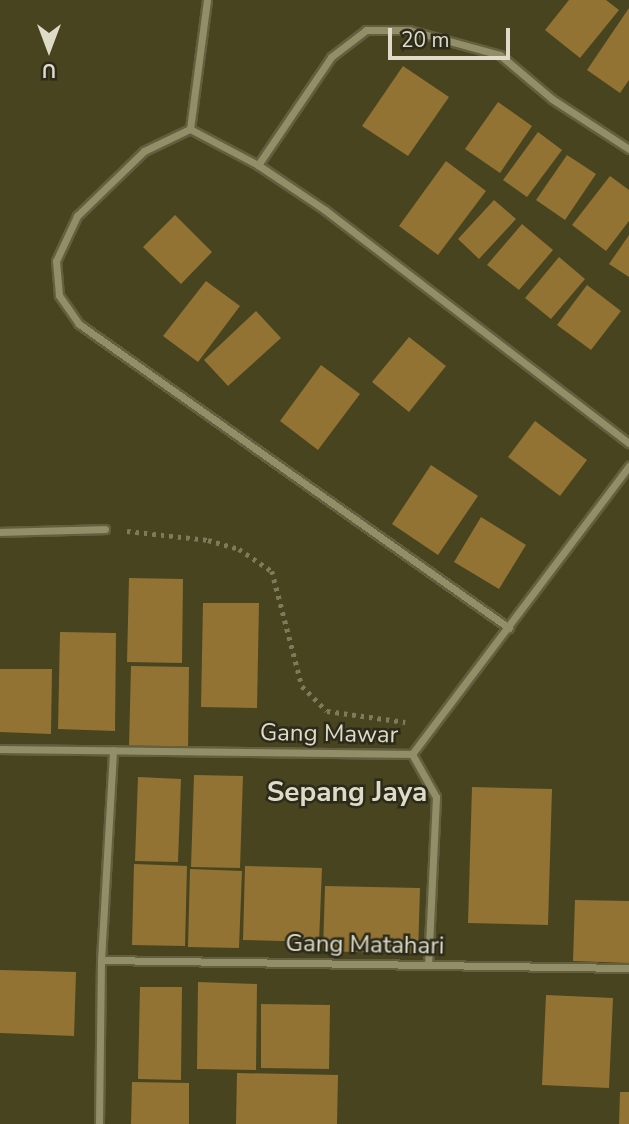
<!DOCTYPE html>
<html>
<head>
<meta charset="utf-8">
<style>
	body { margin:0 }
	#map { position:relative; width:629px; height:1124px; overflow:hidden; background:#48441f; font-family:"Nunito Sans",sans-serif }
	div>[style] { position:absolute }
	.building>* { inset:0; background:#927333 }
	.path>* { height:4.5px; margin-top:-2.25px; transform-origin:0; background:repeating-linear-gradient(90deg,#7e7b5c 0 3.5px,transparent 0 8.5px) }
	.roads { filter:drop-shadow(2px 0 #635f3f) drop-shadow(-2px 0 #635f3f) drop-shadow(0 2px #635f3f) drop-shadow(0 -2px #635f3f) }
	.minor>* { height:7px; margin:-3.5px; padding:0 3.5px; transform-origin:3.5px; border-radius:3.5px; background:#928e67 }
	span { translate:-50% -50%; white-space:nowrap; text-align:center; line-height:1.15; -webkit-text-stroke:5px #2c2a1a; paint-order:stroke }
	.street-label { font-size:24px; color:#dedcc8 }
	.quarter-label { font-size:28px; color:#dedcc8; font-weight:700 }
	.north { position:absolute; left:14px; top:14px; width:70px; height:70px; -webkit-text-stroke:5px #2c2a1a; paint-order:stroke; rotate:180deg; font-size:19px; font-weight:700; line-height:28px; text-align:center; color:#dedcc8 }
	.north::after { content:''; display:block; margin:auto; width:24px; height:32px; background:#dedcc8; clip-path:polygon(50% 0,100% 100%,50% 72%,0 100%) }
	.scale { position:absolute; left:388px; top:28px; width:122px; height:32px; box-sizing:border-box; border:4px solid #dedcc8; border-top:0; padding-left:9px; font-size:21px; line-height:24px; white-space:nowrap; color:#dedcc8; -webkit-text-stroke:5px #2c2a1a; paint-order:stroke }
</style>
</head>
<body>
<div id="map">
	<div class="building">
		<div style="clip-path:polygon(569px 0,606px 0,619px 10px,580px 58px,545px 30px)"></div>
		<div style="clip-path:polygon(629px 8px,629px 80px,620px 93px,587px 70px)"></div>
		<div style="clip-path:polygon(403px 66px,449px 97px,408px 156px,362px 126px)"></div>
		<div style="clip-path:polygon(498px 102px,532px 126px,500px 173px,465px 149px)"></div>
		<div style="clip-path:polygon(538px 132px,562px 150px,527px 197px,503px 180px)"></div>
		<div style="clip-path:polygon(567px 155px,596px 174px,565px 220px,536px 200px)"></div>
		<div style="clip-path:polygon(446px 161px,486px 191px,438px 255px,399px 226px)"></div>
		<div style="clip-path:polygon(610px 176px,629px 190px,629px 221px,606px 251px,572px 225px)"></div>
		<div style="clip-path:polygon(494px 200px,516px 219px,479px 259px,458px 239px)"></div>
		<div style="clip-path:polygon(175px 215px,212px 252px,181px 284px,143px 247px)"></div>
		<div style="clip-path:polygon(522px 224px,553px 250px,519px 290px,487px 265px)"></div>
		<div style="clip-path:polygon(629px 235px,629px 277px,609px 264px)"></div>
		<div style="clip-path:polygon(559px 257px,585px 279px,551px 319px,525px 298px)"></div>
		<div style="clip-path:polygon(206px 281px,240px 306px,198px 362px,163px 336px)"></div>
		<div style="clip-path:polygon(587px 285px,621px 311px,591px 350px,557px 325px)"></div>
		<div style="clip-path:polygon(256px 311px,281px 338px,228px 386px,204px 360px)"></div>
		<div style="clip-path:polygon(409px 337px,446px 366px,409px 412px,372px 382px)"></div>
		<div style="clip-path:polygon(321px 365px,360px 394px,318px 450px,280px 421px)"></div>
		<div style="clip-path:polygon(535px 421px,587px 460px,560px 496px,508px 457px)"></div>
		<div style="clip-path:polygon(431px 465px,478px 496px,438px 555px,392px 524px)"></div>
		<div style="clip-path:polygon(481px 517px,526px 545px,499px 589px,454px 562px)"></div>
		<div style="clip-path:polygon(129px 578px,183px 579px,182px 663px,127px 662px)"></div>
		<div style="clip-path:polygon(203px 603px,259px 603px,257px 708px,201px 707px)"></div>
		<div style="clip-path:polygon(60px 632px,116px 633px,115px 731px,58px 729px)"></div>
		<div style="clip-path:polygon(131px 666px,189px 667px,188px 749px,129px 747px)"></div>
		<div style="clip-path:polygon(0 669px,52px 669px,51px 734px,0 732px)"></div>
		<div style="clip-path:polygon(194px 775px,243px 776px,240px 868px,191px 867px)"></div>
		<div style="clip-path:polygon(138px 777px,181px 779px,178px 862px,135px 861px)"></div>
		<div style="clip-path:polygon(472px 787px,552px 789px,548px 925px,468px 923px)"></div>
		<div style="clip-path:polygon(134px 864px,187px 866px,185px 946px,132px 945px)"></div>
		<div style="clip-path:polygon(245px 866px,322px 868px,319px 942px,243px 940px)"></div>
		<div style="clip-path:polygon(190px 869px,242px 871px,239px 948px,188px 947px)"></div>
		<div style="clip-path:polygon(325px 886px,420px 888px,418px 954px,323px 951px)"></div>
		<div style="clip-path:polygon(575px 900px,629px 901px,629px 963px,573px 961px)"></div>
		<div style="clip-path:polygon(0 970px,76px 972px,74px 1036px,0 1033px)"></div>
		<div style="clip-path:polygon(198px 982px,257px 984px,256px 1070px,197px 1069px)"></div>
		<div style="clip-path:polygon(140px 987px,182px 987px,181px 1080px,138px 1079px)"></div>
		<div style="clip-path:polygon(546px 995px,613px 998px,609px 1088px,542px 1085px)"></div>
		<div style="clip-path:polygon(261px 1004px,330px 1005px,329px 1069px,261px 1068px)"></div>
		<div style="clip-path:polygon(237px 1073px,338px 1075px,337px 1124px,236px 1124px)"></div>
		<div style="clip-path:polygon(132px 1082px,189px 1083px,189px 1124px,131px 1124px)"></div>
		<div style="clip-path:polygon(620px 1092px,629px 1092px,629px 1124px,619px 1124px)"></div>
	</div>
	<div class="path">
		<div style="left:127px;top:531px;width:81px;rotate:6.3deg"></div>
		<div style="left:208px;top:540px;width:32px;rotate:16deg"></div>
		<div style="left:239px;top:549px;width:40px;rotate:34deg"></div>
		<div style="left:272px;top:571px;width:119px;rotate:75.4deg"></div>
		<div style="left:302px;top:686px;width:35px;rotate:45deg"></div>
		<div style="left:327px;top:711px;width:79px;rotate:8deg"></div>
	</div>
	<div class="roads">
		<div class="minor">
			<div style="left:190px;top:129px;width:130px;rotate:-82.5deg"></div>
			<div style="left:258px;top:165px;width:130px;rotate:-55.9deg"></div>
			<div style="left:331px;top:57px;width:44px;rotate:-37.6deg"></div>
			<div style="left:366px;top:30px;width:43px"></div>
			<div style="left:409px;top:30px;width:94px;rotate:15.4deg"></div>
			<div style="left:500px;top:55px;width:68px;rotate:40.2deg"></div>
			<div style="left:552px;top:99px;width:92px;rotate:33deg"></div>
			<div style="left:0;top:532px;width:105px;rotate:-1.6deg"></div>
			<div style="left:509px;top:628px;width:527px;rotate:-144.74deg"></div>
			<div style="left:79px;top:324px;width:35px;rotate:-125deg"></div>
			<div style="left:59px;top:295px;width:34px;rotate:-95deg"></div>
			<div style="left:56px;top:261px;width:50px;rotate:-65deg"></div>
			<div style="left:77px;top:216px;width:93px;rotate:-44.1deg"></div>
			<div style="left:144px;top:151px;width:51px;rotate:-25.6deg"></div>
			<div style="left:190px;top:129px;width:77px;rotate:27.9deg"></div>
			<div style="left:258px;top:165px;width:81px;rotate:33.9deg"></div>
			<div style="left:325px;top:210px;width:383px;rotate:37.5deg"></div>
			<div style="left:0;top:749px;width:412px;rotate:0.7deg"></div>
			<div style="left:412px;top:754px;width:49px;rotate:60.8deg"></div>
			<div style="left:436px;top:797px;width:168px;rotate:92.7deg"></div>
			<div style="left:412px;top:754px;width:361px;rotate:-53deg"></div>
			<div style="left:101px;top:960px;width:528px;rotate:0.87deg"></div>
			<div style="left:99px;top:1124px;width:164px;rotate:-89.3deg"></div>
			<div style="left:101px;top:960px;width:210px;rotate:-86.7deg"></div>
		</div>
	</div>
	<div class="street-label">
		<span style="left:329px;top:734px;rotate:1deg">Gang Mawar</span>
		<span style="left:365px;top:945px;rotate:1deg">Gang Matahari</span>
	</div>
	<div class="quarter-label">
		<span style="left:347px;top:792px">Sepang Jaya</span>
	</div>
	<div class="north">U</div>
	<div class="scale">20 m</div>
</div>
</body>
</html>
